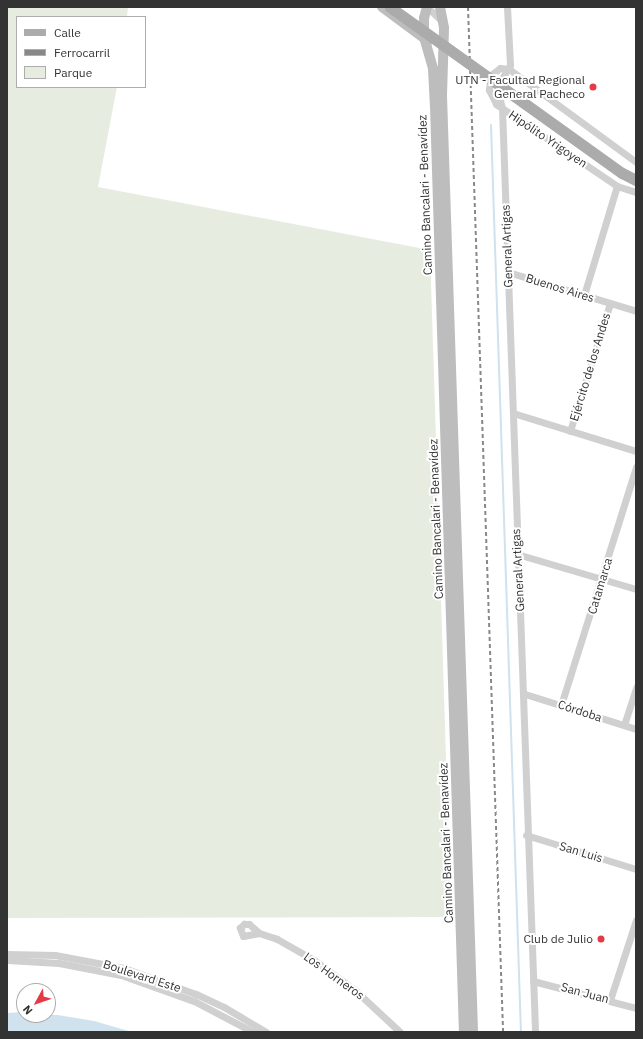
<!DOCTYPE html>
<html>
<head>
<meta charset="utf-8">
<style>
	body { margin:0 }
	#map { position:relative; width:643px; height:1039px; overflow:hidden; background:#fff; font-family:"IBM Plex Sans",sans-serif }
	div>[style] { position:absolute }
	.green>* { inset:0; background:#e6ecdf }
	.water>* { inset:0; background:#cfe2ee }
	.stream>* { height:2px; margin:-1px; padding:0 1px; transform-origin:1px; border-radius:1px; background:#cfe2ee }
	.street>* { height:7px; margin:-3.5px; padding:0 3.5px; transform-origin:3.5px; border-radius:3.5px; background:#d0d0d0 }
	.secondary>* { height:10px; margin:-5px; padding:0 5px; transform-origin:5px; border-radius:5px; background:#bdbdbd }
	.primary>* { height:11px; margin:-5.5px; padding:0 5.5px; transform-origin:5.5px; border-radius:5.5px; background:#ababab }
	.rail>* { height:2px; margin-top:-1px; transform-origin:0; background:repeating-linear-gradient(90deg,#888 0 4px,transparent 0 7px) }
	.primary-bridge>* { height:11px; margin:-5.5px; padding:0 5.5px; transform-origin:5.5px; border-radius:5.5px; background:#ababab }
	.dots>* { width:11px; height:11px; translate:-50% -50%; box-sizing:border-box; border:2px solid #fff; border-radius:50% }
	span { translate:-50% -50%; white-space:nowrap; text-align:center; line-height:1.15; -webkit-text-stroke:4px #fff; paint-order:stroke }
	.poi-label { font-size:12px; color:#333 }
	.right { translate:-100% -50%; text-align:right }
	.street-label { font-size:12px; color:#333 }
	.frame { position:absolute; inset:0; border:8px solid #333; pointer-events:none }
	.legend { position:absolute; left:16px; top:16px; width:130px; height:72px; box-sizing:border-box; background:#fff; border:1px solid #adadad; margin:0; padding:5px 7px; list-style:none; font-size:12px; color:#333 }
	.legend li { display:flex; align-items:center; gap:8px; height:20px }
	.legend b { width:20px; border:1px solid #adadad }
	.north { position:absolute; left:16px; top:983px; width:40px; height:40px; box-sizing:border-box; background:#fff; border:1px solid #adadad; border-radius:50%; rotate:230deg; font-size:11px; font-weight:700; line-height:16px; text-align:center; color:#333 }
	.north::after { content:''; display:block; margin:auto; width:14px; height:18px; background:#e63946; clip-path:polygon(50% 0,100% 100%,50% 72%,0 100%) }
</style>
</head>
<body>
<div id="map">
	<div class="green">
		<div style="clip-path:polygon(7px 7px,128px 7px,127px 17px,17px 17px,17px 87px,117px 87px,98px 187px,430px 250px,451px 917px,7px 918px)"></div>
	</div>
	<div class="water">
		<div style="clip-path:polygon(22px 1012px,24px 1015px,58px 1015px,94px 1021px,132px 1032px,7px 1032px,7px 1013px)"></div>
	</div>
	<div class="stream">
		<div style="left:491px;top:125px;width:907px;rotate:88.11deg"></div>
	</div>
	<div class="street">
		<div style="left:427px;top:7px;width:21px;rotate:43deg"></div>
		<div style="left:507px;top:7px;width:58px;rotate:87deg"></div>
		<div style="left:510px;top:65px;width:21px;rotate:121deg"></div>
		<div style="left:499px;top:83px;width:10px;rotate:96deg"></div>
		<div style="left:498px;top:93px;width:16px;rotate:75deg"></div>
		<div style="left:502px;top:108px;width:925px;rotate:87.95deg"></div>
		<div style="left:636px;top:162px;width:157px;rotate:-143.8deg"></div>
		<div style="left:509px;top:69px;width:9px;rotate:-174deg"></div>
		<div style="left:500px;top:68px;width:11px;rotate:142deg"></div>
		<div style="left:491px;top:75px;width:15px;rotate:98deg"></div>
		<div style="left:489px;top:90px;width:16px;rotate:63deg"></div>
		<div style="left:496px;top:104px;width:146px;rotate:34.1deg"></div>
		<div style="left:617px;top:186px;width:20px;rotate:18deg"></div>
		<div style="left:508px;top:272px;width:134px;rotate:16.9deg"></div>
		<div style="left:584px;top:295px;width:114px;rotate:-73.2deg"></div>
		<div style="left:513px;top:413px;width:129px;rotate:17.2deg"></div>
		<div style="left:570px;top:431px;width:134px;rotate:-72.6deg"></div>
		<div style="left:517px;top:554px;width:124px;rotate:16.4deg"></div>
		<div style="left:525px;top:694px;width:116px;rotate:17.5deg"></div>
		<div style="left:561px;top:705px;width:250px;rotate:-72.5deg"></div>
		<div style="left:624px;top:725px;width:40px;rotate:-72deg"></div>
		<div style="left:526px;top:835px;width:115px;rotate:17.2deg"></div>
		<div style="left:244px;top:924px;width:5px"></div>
		<div style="left:249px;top:924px;width:13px;rotate:42deg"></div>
		<div style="left:259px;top:933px;width:16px;rotate:169deg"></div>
		<div style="left:243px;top:936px;width:9px;rotate:-111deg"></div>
		<div style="left:240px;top:928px;width:6px;rotate:-45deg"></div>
		<div style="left:259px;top:933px;width:19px;rotate:18deg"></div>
		<div style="left:277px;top:939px;width:43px;rotate:29.6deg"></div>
		<div style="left:314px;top:960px;width:52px;rotate:36.4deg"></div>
		<div style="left:356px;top:991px;width:60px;rotate:43deg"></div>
		<div style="left:7px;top:954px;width:48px;rotate:1.2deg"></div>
		<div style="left:55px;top:955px;width:70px;rotate:10.7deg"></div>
		<div style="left:124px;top:968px;width:77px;rotate:19.9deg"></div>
		<div style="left:196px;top:994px;width:31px;rotate:25deg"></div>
		<div style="left:224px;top:1007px;width:49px;rotate:30.8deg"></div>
		<div style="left:7px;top:960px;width:52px;rotate:3.3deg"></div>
		<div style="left:59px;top:963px;width:63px;rotate:11deg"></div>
		<div style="left:121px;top:975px;width:77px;rotate:19.6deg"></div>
		<div style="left:194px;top:1001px;width:67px;rotate:27.7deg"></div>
		<div style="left:533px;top:981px;width:106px;rotate:14.7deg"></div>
		<div style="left:610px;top:1000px;width:84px;rotate:-72deg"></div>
	</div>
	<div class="secondary">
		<div style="left:382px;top:7px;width:57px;rotate:36.5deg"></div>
		<div style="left:427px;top:7px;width:11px;rotate:105deg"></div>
		<div style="left:424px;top:18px;width:19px;rotate:90deg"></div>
		<div style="left:424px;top:37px;width:33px;rotate:74deg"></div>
		<div style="left:433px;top:69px;width:37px;rotate:87deg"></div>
		<div style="left:435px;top:106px;width:926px;rotate:88.21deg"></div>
		<div style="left:440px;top:7px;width:21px;rotate:79deg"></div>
		<div style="left:444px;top:28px;width:68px;rotate:91.7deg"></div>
		<div style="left:442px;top:96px;width:937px;rotate:88.1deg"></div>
	</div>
	<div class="primary">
		<div style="left:622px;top:173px;width:16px;rotate:27deg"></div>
	</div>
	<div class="rail">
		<div style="left:468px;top:7px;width:1026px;rotate:88.04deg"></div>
	</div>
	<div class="primary-bridge">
		<div style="left:390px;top:7px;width:285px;rotate:35.6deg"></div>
	</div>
	<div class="dots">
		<div style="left:593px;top:87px;background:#e63946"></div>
		<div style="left:601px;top:939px;background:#e63946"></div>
	</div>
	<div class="poi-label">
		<span class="right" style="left:585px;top:87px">UTN - Facultad Regional<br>General Pacheco</span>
		<span class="right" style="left:593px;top:939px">Club de Julio</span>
	</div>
	<div class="street-label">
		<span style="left:548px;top:139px;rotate:34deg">Hipólito Yrigoyen</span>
		<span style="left:425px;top:195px;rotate:-92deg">Camino Bancalari - Benavídez</span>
		<span style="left:507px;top:246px;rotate:-92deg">General Artigas</span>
		<span style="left:560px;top:288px;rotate:17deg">Buenos Aires</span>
		<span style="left:590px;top:367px;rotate:-73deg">Ejército de los Andes</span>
		<span style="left:436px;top:519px;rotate:-92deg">Camino Bancalari - Benavídez</span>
		<span style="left:518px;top:570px;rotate:-93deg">General Artigas</span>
		<span style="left:600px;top:586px;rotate:-73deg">Catamarca</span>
		<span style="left:580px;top:711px;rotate:18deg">Córdoba</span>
		<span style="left:446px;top:843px;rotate:-92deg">Camino Bancalari - Benavídez</span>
		<span style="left:581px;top:852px;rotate:17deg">San Luis</span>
		<span style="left:142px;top:976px;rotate:18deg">Boulevard Este</span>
		<span style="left:334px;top:976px;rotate:36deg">Los Horneros</span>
		<span style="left:585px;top:993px;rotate:15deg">San Juan</span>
	</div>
	<div class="frame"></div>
	<ul class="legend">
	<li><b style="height:5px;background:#ababab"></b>Calle</li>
	<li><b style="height:5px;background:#888"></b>Ferrocarril</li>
	<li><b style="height:11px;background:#e6ecdf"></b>Parque</li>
	</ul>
	<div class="north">N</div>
</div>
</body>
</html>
